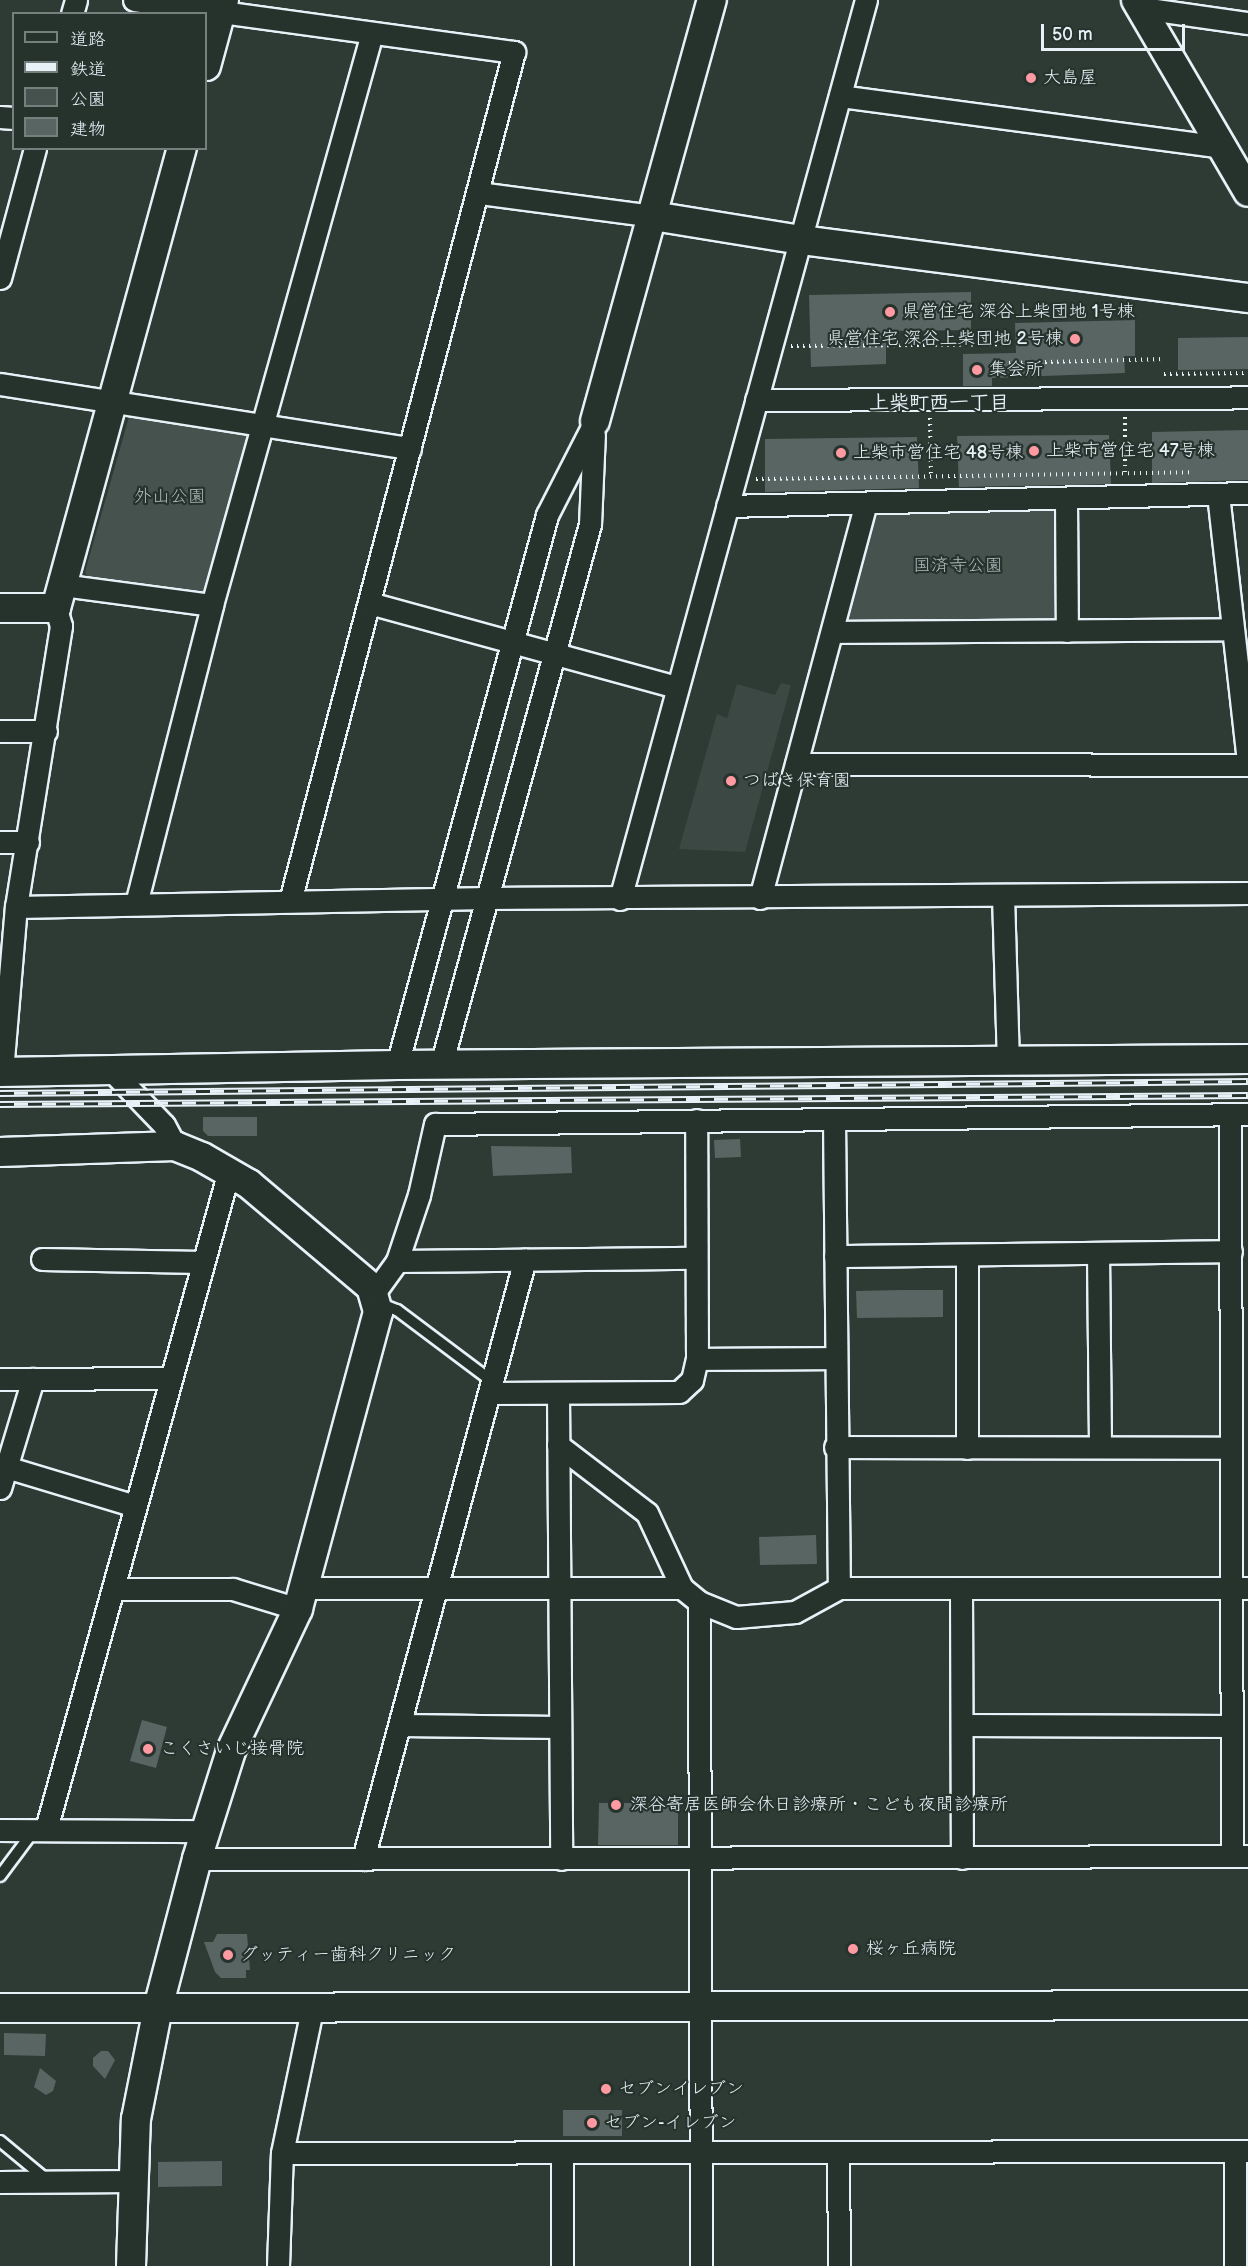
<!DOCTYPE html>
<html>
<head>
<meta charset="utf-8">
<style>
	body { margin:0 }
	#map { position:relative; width:1248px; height:2266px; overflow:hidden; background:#2e3b35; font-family:"Balsamiq Sans","Klee One",sans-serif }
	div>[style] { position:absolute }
	.built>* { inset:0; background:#3b4843 }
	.green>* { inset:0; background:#45524e }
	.building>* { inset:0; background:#596563 }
	.path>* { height:4px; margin-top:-2px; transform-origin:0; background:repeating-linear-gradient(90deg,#e8f1f8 0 1.5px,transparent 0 6px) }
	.roads { filter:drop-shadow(2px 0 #e8f1f8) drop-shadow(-2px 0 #e8f1f8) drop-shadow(0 2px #e8f1f8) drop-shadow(0 -2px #e8f1f8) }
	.lane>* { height:10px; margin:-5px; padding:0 5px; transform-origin:5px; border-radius:5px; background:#26332d }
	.street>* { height:21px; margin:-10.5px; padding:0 10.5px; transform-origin:10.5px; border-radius:10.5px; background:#26332d }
	.secondary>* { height:28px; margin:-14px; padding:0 14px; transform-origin:14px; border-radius:14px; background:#26332d }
	.rail>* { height:7px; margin-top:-3.5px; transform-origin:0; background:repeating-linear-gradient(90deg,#26332d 0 14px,#e8f1f8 0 28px); box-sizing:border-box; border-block:2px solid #e8f1f8 }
	.dots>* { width:16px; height:16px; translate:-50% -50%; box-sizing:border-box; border:3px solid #26332d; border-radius:50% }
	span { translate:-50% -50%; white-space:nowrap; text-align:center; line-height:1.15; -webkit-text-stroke:4.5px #26332d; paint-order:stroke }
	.poi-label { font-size:18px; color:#e8f1f8 }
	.left { translate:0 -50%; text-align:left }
	.right { translate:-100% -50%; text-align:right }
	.park-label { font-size:18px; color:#afb9bc }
	.neighbourhood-label { font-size:20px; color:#e8f1f8; font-weight:700 }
	.legend { position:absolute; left:12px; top:12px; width:195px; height:138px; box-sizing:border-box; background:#26332d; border:2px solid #747f7e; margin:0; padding:8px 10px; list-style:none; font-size:18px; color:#e8f1f8 }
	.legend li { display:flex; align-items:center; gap:12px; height:30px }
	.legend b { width:30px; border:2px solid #747f7e }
	.scale { position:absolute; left:1041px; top:24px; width:144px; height:27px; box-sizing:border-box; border:3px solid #e8f1f8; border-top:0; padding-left:8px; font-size:18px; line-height:21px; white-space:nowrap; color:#e8f1f8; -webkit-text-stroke:4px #26332d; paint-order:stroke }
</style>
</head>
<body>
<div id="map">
	<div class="built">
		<div style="clip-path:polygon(781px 683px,791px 685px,745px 852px,679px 849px,717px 714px,727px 718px,737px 684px,775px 695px)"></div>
	</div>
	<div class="green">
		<div style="clip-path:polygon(139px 414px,244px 431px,249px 443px,206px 594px,90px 581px,85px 572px,129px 417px)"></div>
		<div style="clip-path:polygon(1066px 498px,1067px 631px,832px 632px,866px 503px)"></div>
	</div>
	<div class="building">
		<div style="clip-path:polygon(971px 292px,971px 330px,886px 331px,886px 364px,811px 367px,809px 295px)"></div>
		<div style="clip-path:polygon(1135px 320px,1135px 356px,1124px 356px,1125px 373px,992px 378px,992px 386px,963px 386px,963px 354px,1016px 353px,1015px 323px)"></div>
		<div style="clip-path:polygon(1248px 337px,1248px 369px,1178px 370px,1178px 338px)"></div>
		<div style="clip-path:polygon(1248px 430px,1248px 480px,1152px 483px,1152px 432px)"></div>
		<div style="clip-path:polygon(1109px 435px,1111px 484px,959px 487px,957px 436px)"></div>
		<div style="clip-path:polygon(917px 437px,919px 488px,765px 492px,765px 439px)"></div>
		<div style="clip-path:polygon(203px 1117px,257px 1117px,257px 1136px,208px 1136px,203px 1131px)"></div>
		<div style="clip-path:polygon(740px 1139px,741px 1157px,715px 1158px,714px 1140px)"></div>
		<div style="clip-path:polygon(491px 1146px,571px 1147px,572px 1173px,493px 1176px)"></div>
		<div style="clip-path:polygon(903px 1290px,943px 1290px,943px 1317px,857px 1318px,856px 1291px)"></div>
		<div style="clip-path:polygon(816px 1535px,817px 1564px,760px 1565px,759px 1537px)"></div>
		<div style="clip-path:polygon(142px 1720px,167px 1727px,156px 1768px,130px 1761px)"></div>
		<div style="clip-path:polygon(599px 1803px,678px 1803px,678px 1845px,598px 1845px)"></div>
		<div style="clip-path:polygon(217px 1934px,247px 1934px,250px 1970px,246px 1970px,246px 1978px,221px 1978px,215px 1972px,204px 1942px,213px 1942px)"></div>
		<div style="clip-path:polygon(4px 2033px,46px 2034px,45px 2056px,4px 2055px)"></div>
		<div style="clip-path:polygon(101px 2051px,108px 2051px,115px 2060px,105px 2079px,93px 2066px,93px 2058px)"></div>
		<div style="clip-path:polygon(40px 2068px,56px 2081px,53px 2091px,46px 2095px,34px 2087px)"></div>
		<div style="clip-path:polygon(563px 2110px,622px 2110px,622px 2136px,563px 2136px)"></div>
		<div style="clip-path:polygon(222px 2161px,222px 2186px,158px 2187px,158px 2162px)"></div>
	</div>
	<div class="path">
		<div style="left:791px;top:346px;width:212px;rotate:-0.5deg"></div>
		<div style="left:1003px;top:363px;width:161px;rotate:-1.4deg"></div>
		<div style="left:1164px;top:374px;width:84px;rotate:-0.7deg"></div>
		<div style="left:1125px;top:417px;width:57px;rotate:90deg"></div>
		<div style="left:930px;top:418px;width:60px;rotate:89deg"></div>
		<div style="left:756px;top:479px;width:437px;rotate:-0.9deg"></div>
	</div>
	<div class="roads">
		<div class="lane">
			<div style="left:381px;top:1304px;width:17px;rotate:21deg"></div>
			<div style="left:397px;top:1310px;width:120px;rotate:36.9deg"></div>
			<div style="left:0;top:1876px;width:59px;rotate:-53.3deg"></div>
			<div style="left:0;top:2141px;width:60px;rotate:39.6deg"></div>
		</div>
		<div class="street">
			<div style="left:134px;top:0;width:384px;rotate:7.8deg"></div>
			<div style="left:514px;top:52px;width:878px;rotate:104.78deg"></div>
			<div style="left:1142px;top:8px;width:107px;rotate:8.1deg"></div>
			<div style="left:72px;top:14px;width:15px;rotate:-74deg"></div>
			<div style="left:840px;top:96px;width:384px;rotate:7.6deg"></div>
			<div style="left:0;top:117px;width:14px;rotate:4deg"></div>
			<div style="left:479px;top:193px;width:176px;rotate:7.5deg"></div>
			<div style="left:0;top:278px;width:135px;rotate:-74.9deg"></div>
			<div style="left:0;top:384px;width:415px;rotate:8.9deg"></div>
			<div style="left:756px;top:400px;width:492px;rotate:-0.3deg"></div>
			<div style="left:1218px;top:494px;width:268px;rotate:83.6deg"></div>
			<div style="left:1066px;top:498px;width:133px;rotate:89.6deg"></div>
			<div style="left:727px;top:506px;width:521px;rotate:-1.43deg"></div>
			<div style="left:62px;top:585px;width:151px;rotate:7.6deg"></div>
			<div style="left:369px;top:603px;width:318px;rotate:15.3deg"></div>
			<div style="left:832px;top:632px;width:400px;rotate:-0.4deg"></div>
			<div style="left:0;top:731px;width:46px"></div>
			<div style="left:796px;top:764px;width:452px;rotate:0.1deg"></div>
			<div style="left:0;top:842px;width:28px"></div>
			<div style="left:1003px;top:895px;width:168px;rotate:88.3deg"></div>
			<div style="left:760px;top:898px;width:409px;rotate:-75deg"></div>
			<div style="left:620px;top:899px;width:932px;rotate:-74.7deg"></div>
			<div style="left:136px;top:904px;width:309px;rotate:-75.7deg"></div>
			<div style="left:212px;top:605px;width:594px;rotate:-74.37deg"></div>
			<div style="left:16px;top:907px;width:472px;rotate:-1.1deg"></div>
			<div style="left:488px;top:898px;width:760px;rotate:-0.38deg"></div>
			<div style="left:397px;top:1065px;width:570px;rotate:-74.74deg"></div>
			<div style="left:547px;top:515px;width:106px;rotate:-62.9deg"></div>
			<div style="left:441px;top:1065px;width:561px;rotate:-74.6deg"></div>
			<div style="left:590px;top:524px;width:90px;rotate:-87.5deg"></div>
			<div style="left:111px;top:1070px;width:76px;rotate:46.1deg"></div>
			<div style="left:164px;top:1125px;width:24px;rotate:62deg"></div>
			<div style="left:2px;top:1072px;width:166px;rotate:-85.2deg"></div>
			<div style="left:16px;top:907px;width:285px;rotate:-80.9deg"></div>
			<div style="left:61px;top:626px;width:19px;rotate:-106deg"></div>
			<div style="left:1230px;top:1114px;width:742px;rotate:89.85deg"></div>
			<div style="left:834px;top:1119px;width:469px;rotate:89.4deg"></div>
			<div style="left:1098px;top:1253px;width:194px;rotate:89.4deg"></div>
			<div style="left:835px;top:1256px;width:396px;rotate:-0.7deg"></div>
			<div style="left:42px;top:1259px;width:160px;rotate:1.1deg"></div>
			<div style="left:397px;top:1261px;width:299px;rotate:-0.6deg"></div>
			<div style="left:374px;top:1293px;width:39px;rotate:-54deg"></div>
			<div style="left:397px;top:1261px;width:70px;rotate:-71.6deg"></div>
			<div style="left:419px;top:1195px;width:73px;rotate:-77.3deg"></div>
			<div style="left:435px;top:1124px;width:813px;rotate:-0.7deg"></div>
			<div style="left:697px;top:1359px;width:139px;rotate:-0.4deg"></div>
			<div style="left:0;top:1379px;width:170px;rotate:-0.3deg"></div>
			<div style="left:491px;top:1393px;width:188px;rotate:-0.3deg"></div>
			<div style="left:679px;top:1392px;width:18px;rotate:-43deg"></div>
			<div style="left:692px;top:1380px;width:22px;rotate:-77deg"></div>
			<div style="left:697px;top:1359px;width:239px;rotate:-90.2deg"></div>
			<div style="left:558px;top:1393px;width:466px;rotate:89.6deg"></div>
			<div style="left:558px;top:1445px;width:112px;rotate:37.4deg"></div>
			<div style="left:647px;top:1513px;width:83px;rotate:65deg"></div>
			<div style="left:682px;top:1588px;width:22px;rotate:39deg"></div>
			<div style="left:699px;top:1602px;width:40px;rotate:22deg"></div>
			<div style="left:736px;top:1617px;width:59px;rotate:-4.8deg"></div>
			<div style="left:795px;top:1612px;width:50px;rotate:-28.6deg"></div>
			<div style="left:839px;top:1588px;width:409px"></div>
			<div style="left:835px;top:1447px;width:396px;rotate:0.1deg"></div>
			<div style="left:967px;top:1448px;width:193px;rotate:-90deg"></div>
			<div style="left:6px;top:1467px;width:135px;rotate:16.8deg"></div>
			<div style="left:0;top:1488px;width:114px;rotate:-73.2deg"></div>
			<div style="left:305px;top:1588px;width:377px"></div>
			<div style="left:961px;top:1588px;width:270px;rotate:89.8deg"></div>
			<div style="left:114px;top:1589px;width:119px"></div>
			<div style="left:233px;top:1589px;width:68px;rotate:17.1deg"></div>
			<div style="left:699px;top:1602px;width:664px;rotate:89.83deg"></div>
			<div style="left:401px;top:1725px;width:158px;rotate:0.7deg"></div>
			<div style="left:962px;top:1725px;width:270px;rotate:0.2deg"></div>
			<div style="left:46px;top:1829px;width:683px;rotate:-74.46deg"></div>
			<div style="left:0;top:1830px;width:206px;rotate:0.3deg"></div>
			<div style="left:197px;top:1859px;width:1051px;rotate:-0.16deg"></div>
			<div style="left:363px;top:1859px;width:621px;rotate:-74.89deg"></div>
			<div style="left:562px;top:2152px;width:114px;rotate:90deg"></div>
			<div style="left:838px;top:2152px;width:114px;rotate:89.5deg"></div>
			<div style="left:282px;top:2153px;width:966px;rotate:-0.12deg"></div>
			<div style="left:0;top:2182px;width:133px;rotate:-0.4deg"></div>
			<div style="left:278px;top:2266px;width:113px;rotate:-88deg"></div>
			<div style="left:282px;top:2153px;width:146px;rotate:-78.2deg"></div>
			<div style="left:1235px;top:2266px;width:115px;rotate:-90deg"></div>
		</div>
		<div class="secondary">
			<div style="left:1136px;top:0;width:222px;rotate:59.7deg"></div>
			<div style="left:206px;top:66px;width:68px;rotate:-74.7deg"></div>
			<div style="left:653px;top:216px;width:150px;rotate:9.2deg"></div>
			<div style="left:801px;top:240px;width:451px;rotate:7.4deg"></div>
			<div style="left:595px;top:421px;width:437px;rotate:-74.5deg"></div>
			<div style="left:0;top:608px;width:56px"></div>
			<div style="left:56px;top:608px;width:477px;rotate:-74.7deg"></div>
			<div style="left:0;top:1072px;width:397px;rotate:-1deg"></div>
			<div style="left:397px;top:1065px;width:851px;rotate:-0.4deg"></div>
			<div style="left:0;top:1152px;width:175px;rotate:-2deg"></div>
			<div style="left:175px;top:1146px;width:29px;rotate:22deg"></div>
			<div style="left:202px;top:1157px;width:54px;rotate:29.9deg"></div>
			<div style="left:249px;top:1184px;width:160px;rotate:40.2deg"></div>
			<div style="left:371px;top:1287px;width:26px;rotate:74deg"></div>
			<div style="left:378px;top:1312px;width:308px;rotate:105.1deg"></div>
			<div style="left:298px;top:1609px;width:157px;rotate:115.3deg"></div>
			<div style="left:231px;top:1751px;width:113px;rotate:107.5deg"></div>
			<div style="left:197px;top:1859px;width:154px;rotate:104.7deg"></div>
			<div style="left:158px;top:2008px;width:158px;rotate:180deg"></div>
			<div style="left:131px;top:2266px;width:147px;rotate:-88.1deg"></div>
			<div style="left:136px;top:2119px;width:113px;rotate:-78.8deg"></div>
			<div style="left:158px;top:2008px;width:1090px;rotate:-0.16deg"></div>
		</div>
	</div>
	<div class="rail">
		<div style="left:0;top:1093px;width:1248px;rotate:-0.55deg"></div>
		<div style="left:0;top:1104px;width:1248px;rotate:-0.41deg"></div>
	</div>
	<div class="dots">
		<div style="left:1031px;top:78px;background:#ff9aa2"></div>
		<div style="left:890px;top:312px;background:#ff9aa2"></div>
		<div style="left:1075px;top:339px;background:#ff9aa2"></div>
		<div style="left:977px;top:370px;background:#ff9aa2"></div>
		<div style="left:1034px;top:451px;background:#ff9aa2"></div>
		<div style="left:841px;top:453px;background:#ff9aa2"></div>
		<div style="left:731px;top:781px;background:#ff9aa2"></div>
		<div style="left:148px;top:1749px;background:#ff9aa2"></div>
		<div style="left:616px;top:1805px;background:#ff9aa2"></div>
		<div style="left:853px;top:1949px;background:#ff9aa2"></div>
		<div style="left:228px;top:1955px;background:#ff9aa2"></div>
		<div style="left:606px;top:2089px;background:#ff9aa2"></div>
		<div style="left:592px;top:2123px;background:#ff9aa2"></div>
	</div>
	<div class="poi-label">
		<span class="left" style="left:1043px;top:78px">大島屋</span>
		<span class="left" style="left:902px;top:312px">県営住宅 深谷上柴団地 1号棟</span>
		<span class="right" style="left:1063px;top:339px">県営住宅 深谷上柴団地 2号棟</span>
		<span class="left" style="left:989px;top:370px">集会所</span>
		<span class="left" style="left:1046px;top:451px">上柴市営住宅 47号棟</span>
		<span class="left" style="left:853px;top:453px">上柴市営住宅 48号棟</span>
		<span class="left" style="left:743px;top:781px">つばき保育園</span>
		<span class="left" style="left:160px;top:1749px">こくさいじ接骨院</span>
		<span class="left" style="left:630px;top:1805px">深谷寄居医師会休日診療所・こども夜間診療所</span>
		<span class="left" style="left:866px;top:1949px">桜ヶ丘病院</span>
		<span class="left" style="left:240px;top:1955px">グッティー歯科クリニック</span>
		<span class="left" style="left:618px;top:2089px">セブンイレブン</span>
		<span class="left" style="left:604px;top:2123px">セブン-イレブン</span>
	</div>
	<div class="park-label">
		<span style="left:170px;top:497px">外山公園</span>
		<span style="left:958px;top:566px">国済寺公園</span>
	</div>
	<div class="neighbourhood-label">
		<span style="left:939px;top:403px">上柴町西一丁目</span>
	</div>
	<ul class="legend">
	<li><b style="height:8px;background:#26332d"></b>道路</li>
	<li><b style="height:8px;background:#e8f1f8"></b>鉄道</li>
	<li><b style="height:16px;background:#45524e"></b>公園</li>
	<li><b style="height:16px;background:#596563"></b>建物</li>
	</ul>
	<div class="scale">50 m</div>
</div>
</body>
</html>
